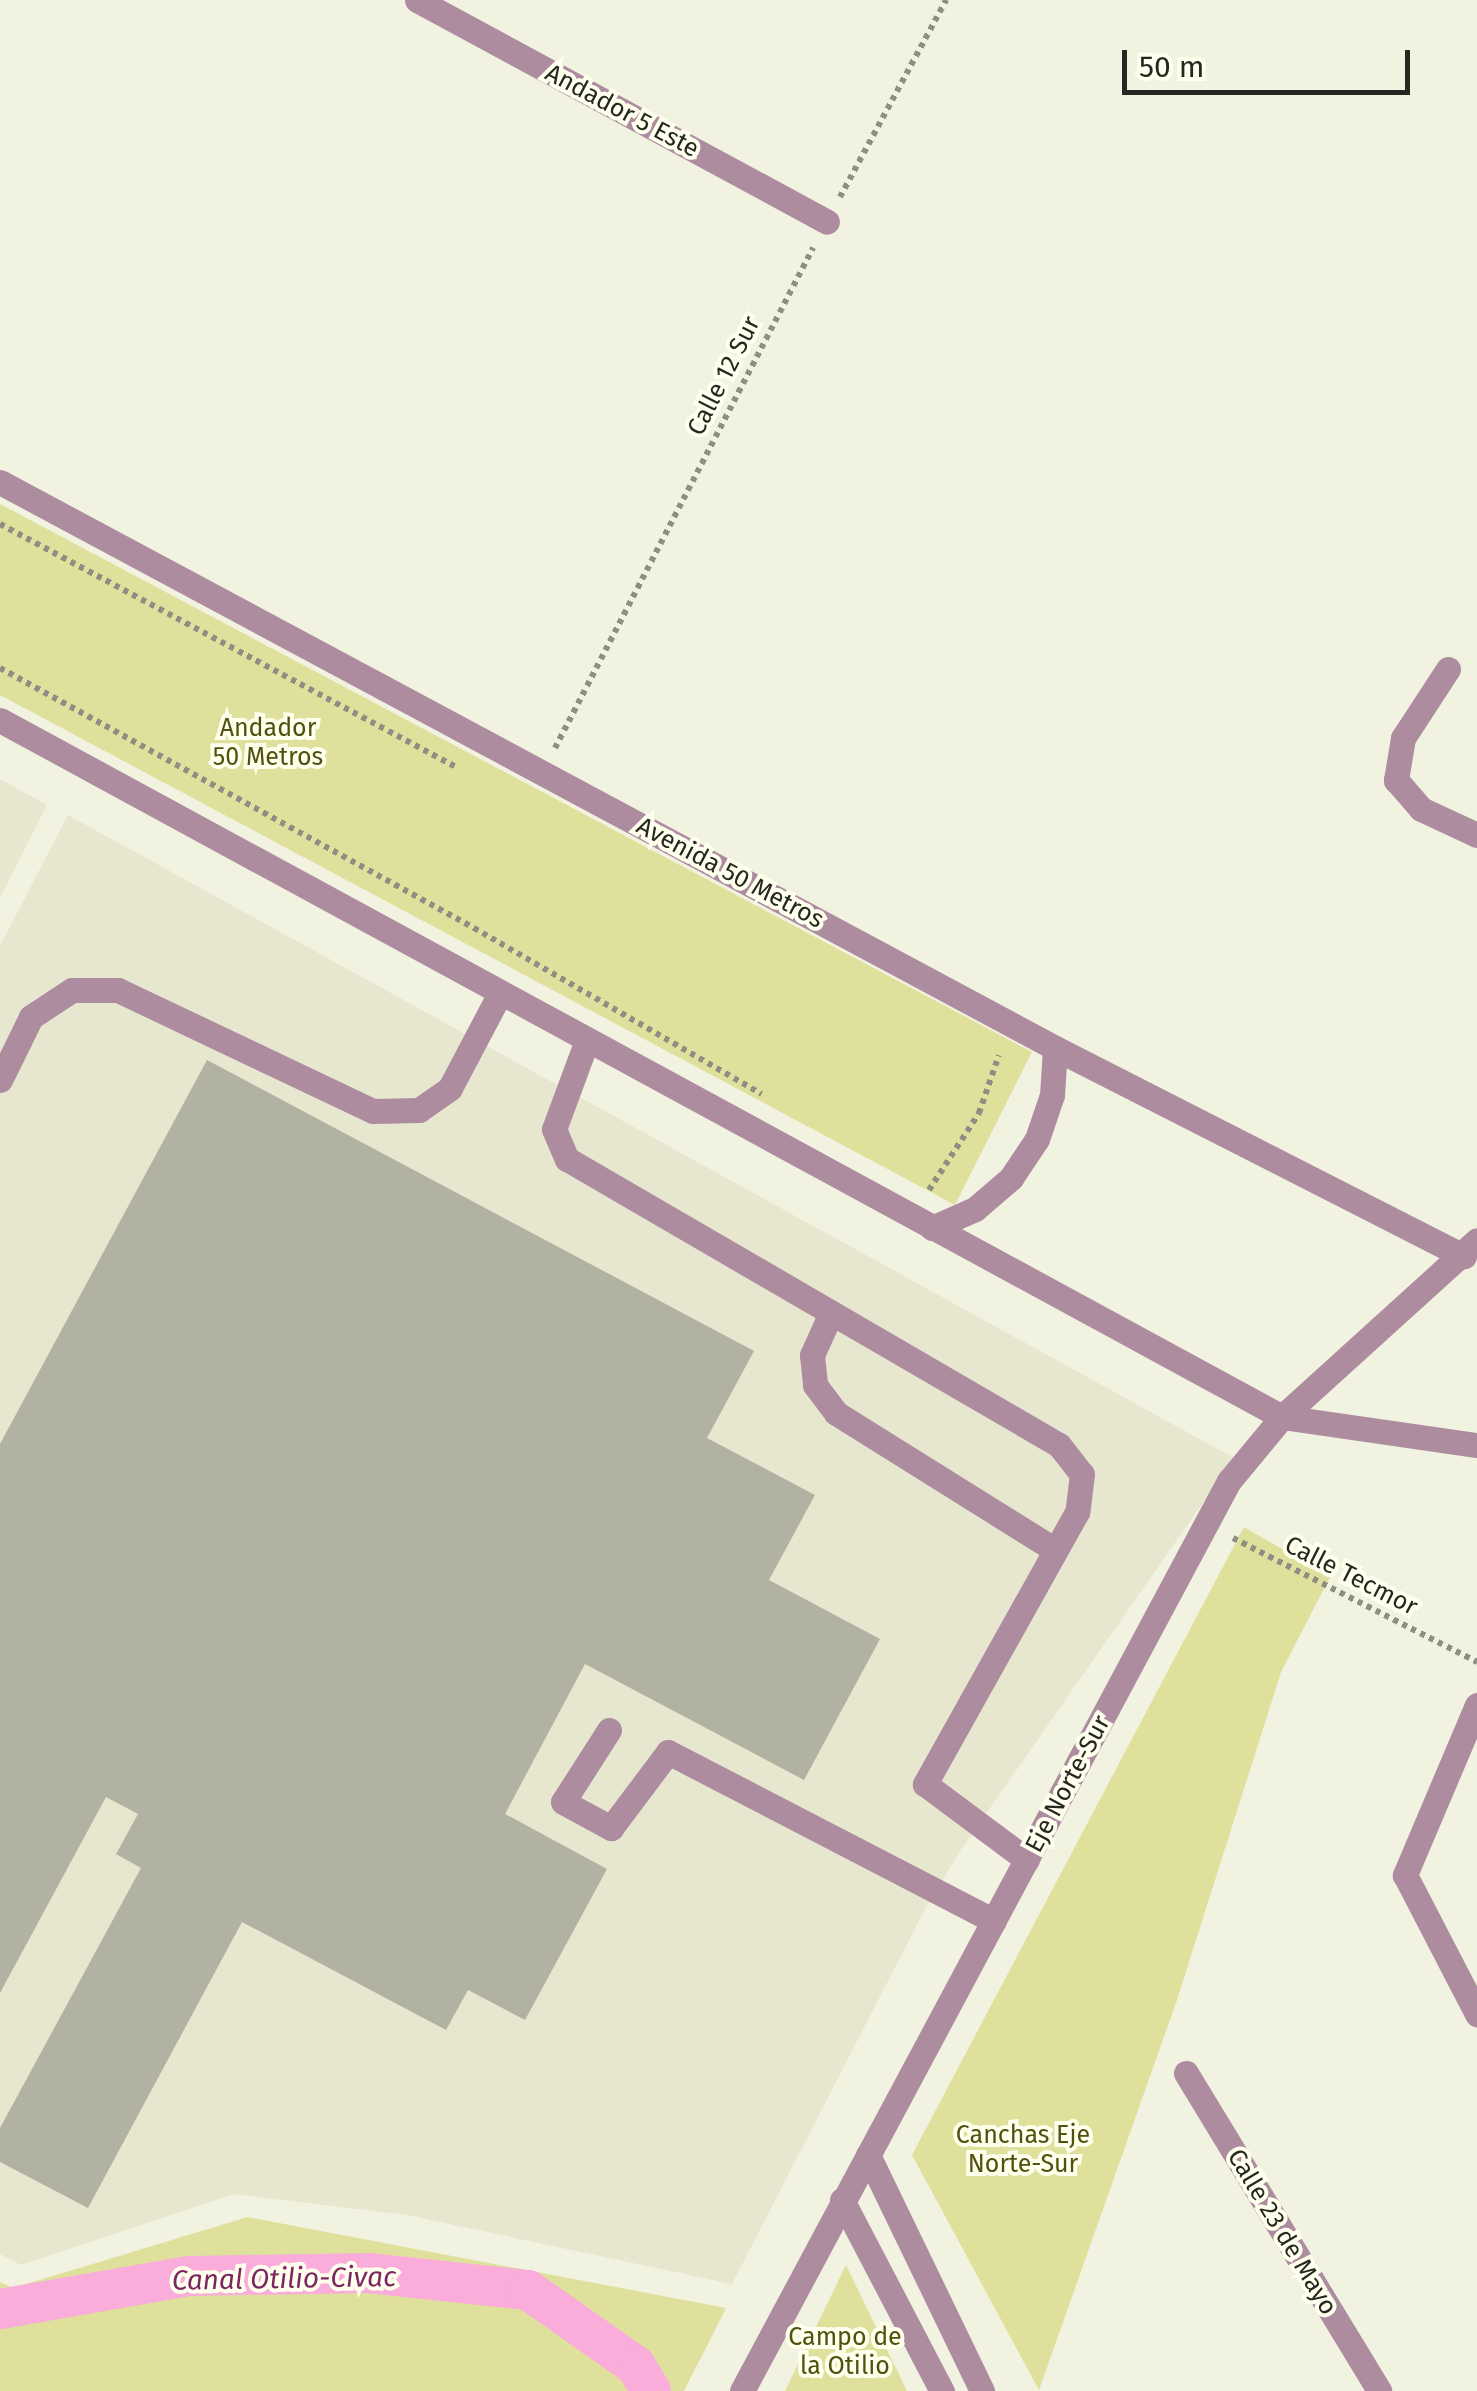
<!DOCTYPE html>
<html>
<head>
<meta charset="utf-8">
<style>
	body { margin:0 }
	#map { position:relative; width:1477px; height:2391px; overflow:hidden; background:#f1f2e0; font-family:"Fira Sans",sans-serif }
	div>[style] { position:absolute }
	.built>* { inset:0; background:#e6e7ce }
	.green>* { inset:0; background:#dfe09c }
	.canal>* { height:40px; margin:-20px; padding:0 20px; transform-origin:20px; border-radius:20px; background:#faacdb }
	.building>* { inset:0; background:#b1b2a1 }
	.path>* { height:6px; margin-top:-3px; transform-origin:0; background:repeating-linear-gradient(90deg,#8e8e82 0 5px,transparent 0 10px) }
	.minor>* { height:25px; margin:-12.5px; padding:0 12.5px; transform-origin:12.5px; border-radius:12.5px; background:#ae8ca0 }
	span { translate:-50% -50%; white-space:nowrap; text-align:center; line-height:1.15; -webkit-text-stroke:8px #feffed; paint-order:stroke }
	.street-label { font-size:25px; color:#272721 }
	.park-label { font-size:25px; color:#51500e }
	.water-label { font-size:28px; color:#7d2562; font-style:italic }
	.scale { position:absolute; left:1122px; top:50px; width:288px; height:45px; box-sizing:border-box; border:5px solid #272721; border-top:0; padding-left:12px; font-size:30px; line-height:35px; white-space:nowrap; color:#272721; -webkit-text-stroke:8px #feffed; paint-order:stroke }
</style>
</head>
<body>
<div id="map">
	<div class="built">
		<div style="clip-path:polygon(0 779px,47px 805px,0 898px)"></div>
		<div style="clip-path:polygon(68px 815px,1234px 1458px,960px 1851px,925px 1909px,732px 2284px,407px 2215px,234px 2194px,21px 2265px,0 2254px,0 946px)"></div>
	</div>
	<div class="green">
		<div style="clip-path:polygon(0 504px,1032px 1052px,955px 1205px,0 695px)"></div>
		<div style="clip-path:polygon(1244px 1527px,1330px 1577px,1281px 1672px,1177px 2000px,1039px 2390px,912px 2155px)"></div>
		<div style="clip-path:polygon(248px 2217px,726px 2308px,684px 2391px,0 2391px,0 2282px,13px 2288px)"></div>
		<div style="clip-path:polygon(846px 2265px,907px 2391px,785px 2391px)"></div>
	</div>
	<div class="canal">
		<div style="left:0;top:2309px;width:193px;rotate:-9.9deg"></div>
		<div style="left:190px;top:2276px;width:178px;rotate:-1deg"></div>
		<div style="left:368px;top:2273px;width:161px;rotate:6.1deg"></div>
		<div style="left:528px;top:2290px;width:132px;rotate:35.1deg"></div>
		<div style="left:636px;top:2366px;width:29px;rotate:59deg"></div>
	</div>
	<div class="building">
		<div style="clip-path:polygon(207px 1060px,754px 1351px,707px 1438px,815px 1495px,769px 1580px,880px 1639px,804px 1780px,585px 1664px,505px 1814px,607px 1869px,525px 2020px,468px 1990px,446px 2030px,242px 1922px,88px 2208px,0 2162px,0 2128px,141px 1868px,116px 1854px,138px 1814px,106px 1797px,0 1993px,0 1444px)"></div>
	</div>
	<div class="path">
		<div style="left:840px;top:197px;width:224px;rotate:-61.7deg"></div>
		<div style="left:0;top:524px;width:519px;rotate:28.05deg"></div>
		<div style="left:0;top:668px;width:541px;rotate:28.75deg"></div>
		<div style="left:474px;top:928px;width:332px;rotate:30deg"></div>
		<div style="left:555px;top:748px;width:563px;rotate:-62.71deg"></div>
		<div style="left:929px;top:1190px;width:92px;rotate:-57deg"></div>
		<div style="left:979px;top:1113px;width:61px;rotate:-71deg"></div>
		<div style="left:1233px;top:1538px;width:274px;rotate:26.9deg"></div>
	</div>
	<div class="minor">
		<div style="left:417px;top:0;width:466px;rotate:28.4deg"></div>
		<div style="left:0;top:482px;width:1197px;rotate:28.21deg"></div>
		<div style="left:1055px;top:1048px;width:459px;rotate:27deg"></div>
		<div style="left:1448px;top:669px;width:82px;rotate:123.1deg"></div>
		<div style="left:1403px;top:738px;width:43px;rotate:99.5deg"></div>
		<div style="left:1396px;top:780px;width:38px;rotate:49deg"></div>
		<div style="left:1421px;top:809px;width:62px;rotate:24.9deg"></div>
		<div style="left:0;top:720px;width:1459px;rotate:28.53deg"></div>
		<div style="left:1282px;top:1417px;width:197px;rotate:8.2deg"></div>
		<div style="left:587px;top:1040px;width:95px;rotate:110.3deg"></div>
		<div style="left:554px;top:1129px;width:33px;rotate:67deg"></div>
		<div style="left:567px;top:1159px;width:569px;rotate:30.17deg"></div>
		<div style="left:1059px;top:1445px;width:37px;rotate:52deg"></div>
		<div style="left:1082px;top:1474px;width:38px;rotate:97deg"></div>
		<div style="left:1077px;top:1512px;width:312px;rotate:119.2deg"></div>
		<div style="left:925px;top:1784px;width:127px;rotate:36.7deg"></div>
		<div style="left:0;top:1080px;width:70px;rotate:-63.8deg"></div>
		<div style="left:31px;top:1017px;width:49px;rotate:-33.4deg"></div>
		<div style="left:72px;top:990px;width:46px"></div>
		<div style="left:118px;top:990px;width:282px;rotate:25.4deg"></div>
		<div style="left:373px;top:1111px;width:46px;rotate:-1.2deg"></div>
		<div style="left:419px;top:1110px;width:38px;rotate:-35deg"></div>
		<div style="left:450px;top:1088px;width:107px;rotate:-62.2deg"></div>
		<div style="left:932px;top:1228px;width:47px;rotate:-23.8deg"></div>
		<div style="left:975px;top:1209px;width:48px;rotate:-40.7deg"></div>
		<div style="left:1011px;top:1178px;width:47px;rotate:-56.3deg"></div>
		<div style="left:1037px;top:1139px;width:46px;rotate:-71.2deg"></div>
		<div style="left:1052px;top:1095px;width:47px;rotate:-86.3deg"></div>
		<div style="left:831px;top:1313px;width:46px;rotate:114.3deg"></div>
		<div style="left:812px;top:1355px;width:30px;rotate:84deg"></div>
		<div style="left:815px;top:1385px;width:35px;rotate:53deg"></div>
		<div style="left:836px;top:1413px;width:258px;rotate:32deg"></div>
		<div style="left:1477px;top:1705px;width:185px;rotate:113deg"></div>
		<div style="left:1405px;top:1875px;width:157px;rotate:62.6deg"></div>
		<div style="left:609px;top:1730px;width:85px;rotate:122.6deg"></div>
		<div style="left:563px;top:1802px;width:55px;rotate:28.4deg"></div>
		<div style="left:611px;top:1828px;width:95px;rotate:-53.1deg"></div>
		<div style="left:668px;top:1752px;width:367px;rotate:27.4deg"></div>
		<div style="left:1186px;top:2073px;width:372px;rotate:58.7deg"></div>
		<div style="left:868px;top:2155px;width:262px;rotate:64.2deg"></div>
		<div style="left:842px;top:2200px;width:216px;rotate:62.4deg"></div>
		<div style="left:742px;top:2391px;width:1032px;rotate:-61.85deg"></div>
		<div style="left:1229px;top:1481px;width:83px;rotate:-50.4deg"></div>
		<div style="left:1282px;top:1417px;width:263px;rotate:-42.2deg"></div>
	</div>
	<div class="street-label">
		<span style="left:622px;top:111px;rotate:28deg">Andador 5 Este</span>
		<span style="left:724px;top:376px;rotate:-63deg">Calle 12 Sur</span>
		<span style="left:730px;top:873px;rotate:28deg">Avenida 50 Metros</span>
		<span style="left:1351px;top:1576px;rotate:27deg">Calle Tecmor</span>
		<span style="left:1068px;top:1784px;rotate:-62deg">Eje Norte-Sur</span>
		<span style="left:1282px;top:2232px;rotate:59deg">Calle 23 de Mayo</span>
	</div>
	<div class="park-label">
		<span style="left:268px;top:743px">Andador<br>50 Metros</span>
		<span style="left:1023px;top:2150px">Canchas Eje<br>Norte-Sur</span>
		<span style="left:845px;top:2352px">Campo de<br>la Otilio</span>
	</div>
	<div class="water-label">
		<span style="left:284px;top:2279px;rotate:-1deg">Canal Otilio-Civac</span>
	</div>
	<div class="scale">50 m</div>
</div>
</body>
</html>
